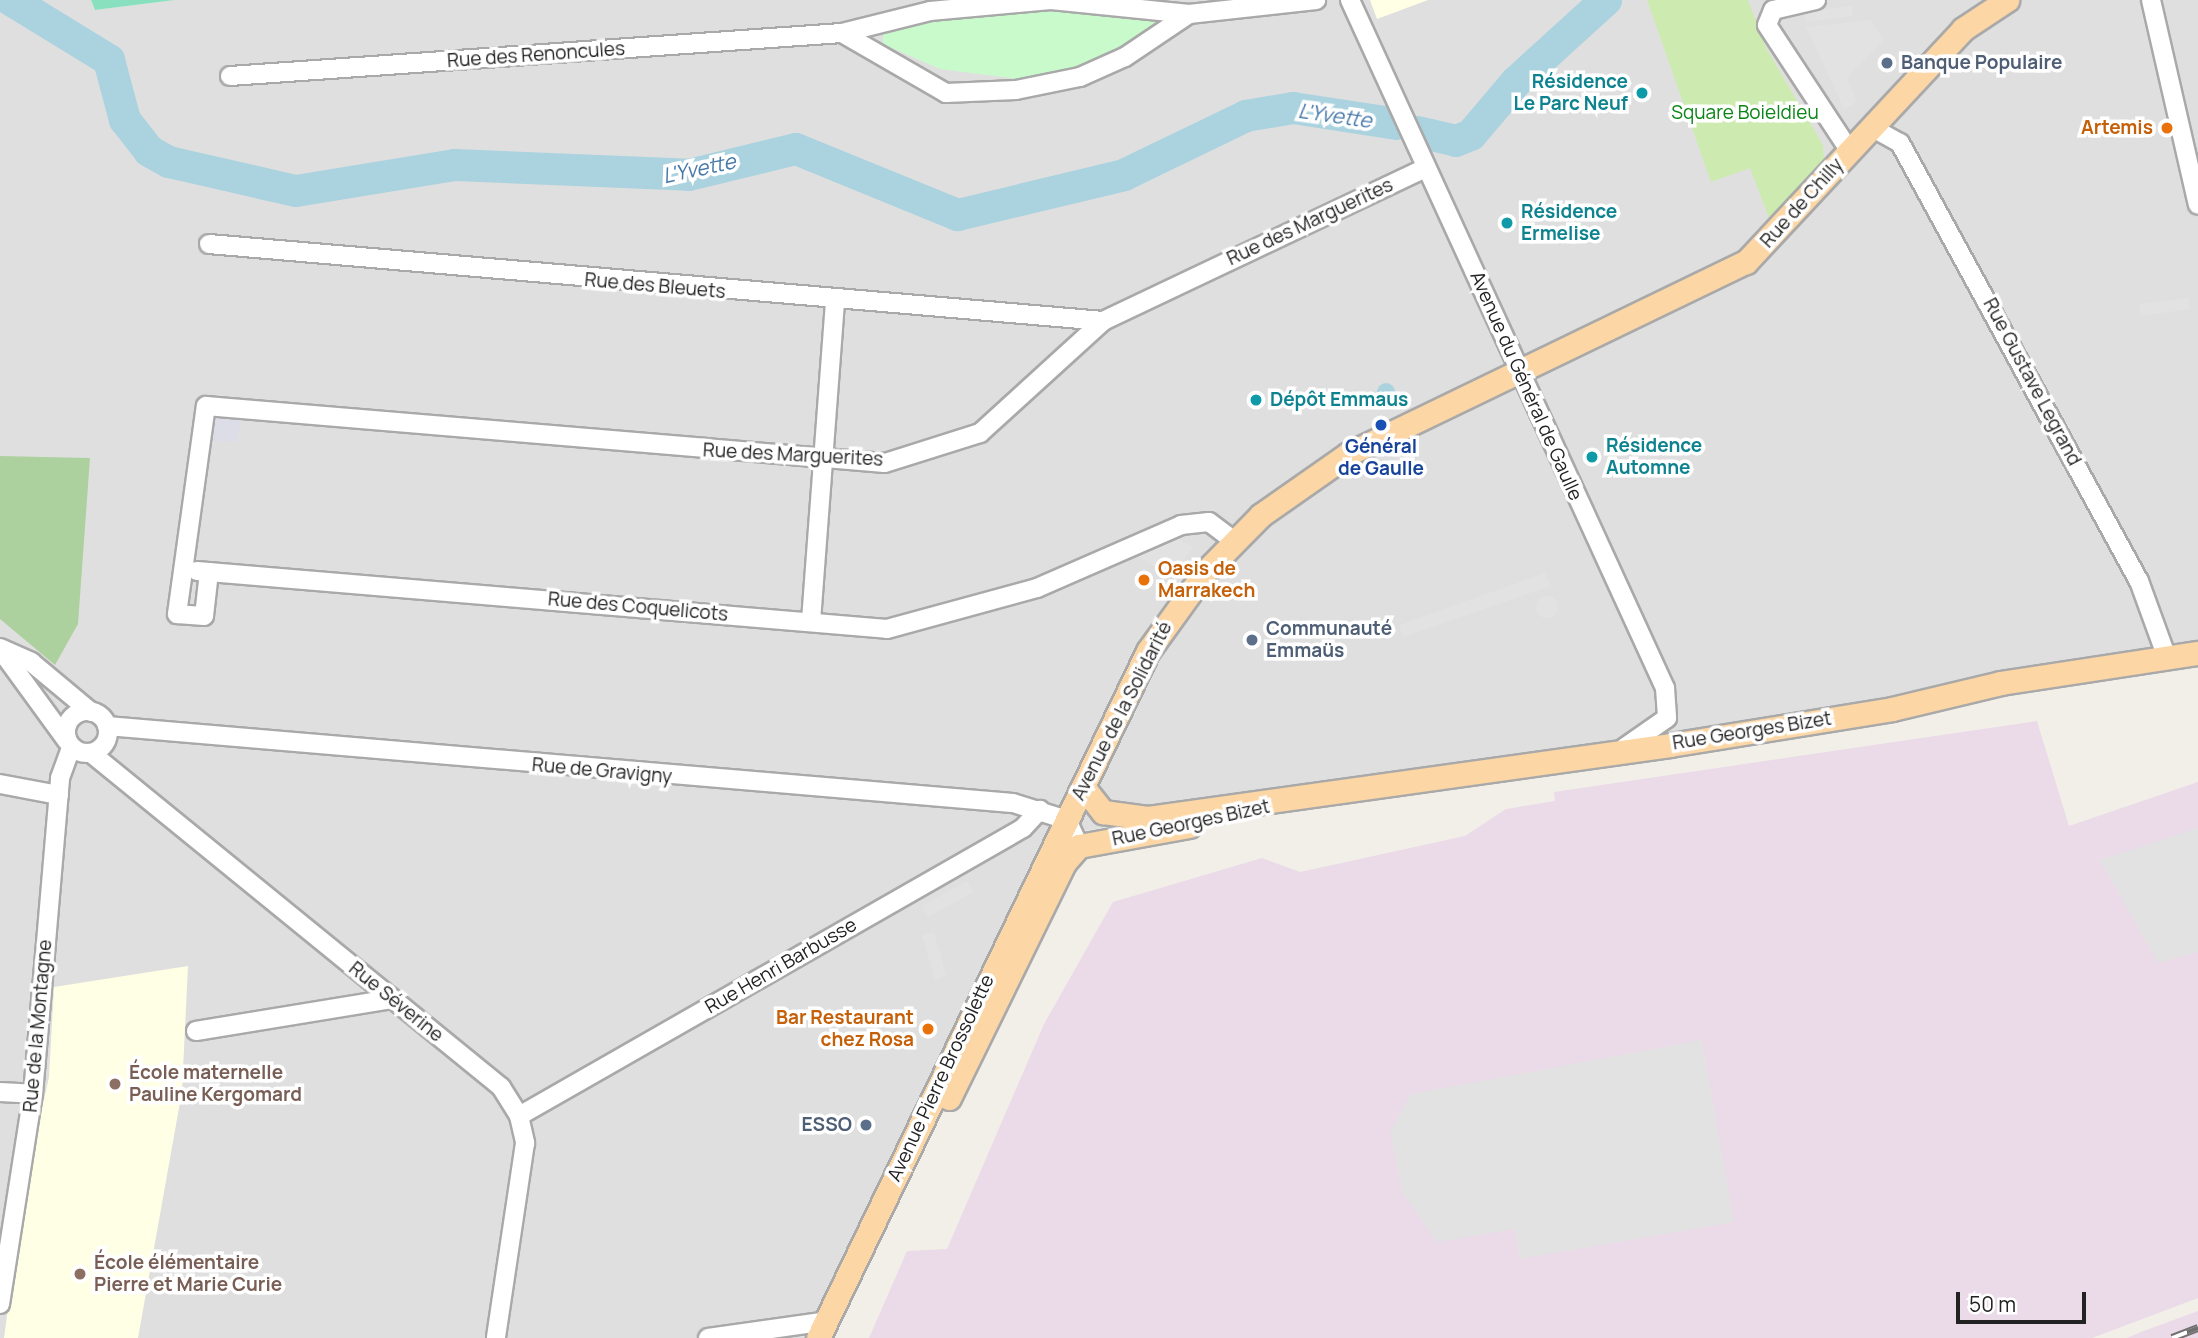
<!DOCTYPE html>
<html>
<head>
<meta charset="utf-8">
<style>
	body { margin:0 }
	#map { position:relative; width:2198px; height:1338px; overflow:hidden; background:#f2efe9; font-family:Manrope,sans-serif }
	div>[style] { position:absolute }
	.residential>* { inset:0; background:#e0dfdf }
	.industrial>* { inset:0; background:#ebdbe8 }
	.education>* { inset:0; background:#ffffe5 }
	.grass>* { inset:0; background:#cdebb0 }
	.forest>* { inset:0; background:#add19e }
	.park>* { inset:0; background:#c8facc }
	.pitch>* { inset:0; background:#88e0be }
	.parking>* { inset:0; background:#e2e2e2 }
	.round { border-radius:50% }
	.plaza>* { inset:0; background:#dddde8 }
	.water>* { inset:0; background:#aad3df }
	.river>* { height:32px; margin:-16px; padding:0 16px; transform-origin:16px; border-radius:16px; background:#aad3df }
	.roads { filter:drop-shadow(2px 0 #a9a9a9) drop-shadow(-2px 0 #a9a9a9) drop-shadow(0 2px #a9a9a9) drop-shadow(0 -2px #a9a9a9) }
	.minor>* { height:18px; margin:-9px; padding:0 9px; transform-origin:9px; border-radius:9px; background:#fff }
	.minor>.ring { margin:-9px; padding:0; box-sizing:content-box; background:none; border:18px solid #fff; border-radius:50% }
	.major>* { height:23px; margin:-11.5px; padding:0 11.5px; transform-origin:11.5px; border-radius:11.5px; background:#fcd6a4 }
	.rail>* { height:8px; margin-top:-4px; transform-origin:0; background:repeating-linear-gradient(90deg,#fff 0 16px,#707070 0 32px); box-sizing:border-box; border-block:2px solid #707070 }
	.dots>* { width:19px; height:19px; translate:-50% -50%; box-sizing:border-box; border:4px solid #fff; border-radius:50% }
	span { translate:-50% -50%; white-space:nowrap; text-align:center; line-height:1.15; -webkit-text-stroke:7px #fff; paint-order:stroke }
	.street-label { font-size:19px; color:#222 }
	.service-label { font-size:19px; color:#4e5e75; font-weight:700 }
	.left { translate:0 -50%; text-align:left }
	.right { translate:-100% -50%; text-align:right }
	.culture-label { font-size:19px; color:#0d838f; font-weight:700 }
	.park-label { font-size:19px; color:#0c8416 }
	.food-label { font-size:19px; color:#c56008; font-weight:700 }
	.transit-label { font-size:19px; color:#164399; font-weight:700 }
	.education-label { font-size:19px; color:#785e54; font-weight:700 }
	.water-label { font-size:21px; color:#4a7aab; font-style:italic }
	.scale { position:absolute; left:1956px; top:1292px; width:130px; height:32px; box-sizing:border-box; border:4px solid #222; border-top:0; padding-left:9px; font-size:21px; line-height:24px; white-space:nowrap; color:#222; -webkit-text-stroke:5px #fff; paint-order:stroke }
</style>
</head>
<body>
<div id="map">
	<div class="residential">
		<div style="clip-path:polygon(0 0,91px 0,95px 10px,175px 0,2198px 0,2198px 654px,1083px 831px,1046px 871px,828px 1338px,0 1338px)"></div>
	</div>
	<div class="industrial">
		<div style="clip-path:polygon(2037px 721px,2069px 826px,2198px 782px,2198px 1298px,2092px 1338px,869px 1338px,907px 1251px,947px 1249px,1044px 1024px,1113px 902px,1262px 858px,1300px 872px,1465px 836px,1506px 809px,1555px 801px,1554px 792px)"></div>
		<div style="clip-path:polygon(2198px 1311px,2198px 1338px,2127px 1338px,2141px 1332px)"></div>
	</div>
	<div class="education">
		<div style="clip-path:polygon(1370px 0,1428px 0,1377px 19px)"></div>
		<div style="clip-path:polygon(188px 966px,182px 1091px,138px 1338px,4px 1338px,24px 1189px,49px 1077px,54px 987px)"></div>
	</div>
	<div class="grass">
		<div style="clip-path:polygon(1647px 0,1748px 0,1765px 46px,1823px 145px,1824px 159px,1769px 218px,1750px 168px,1711px 182px)"></div>
	</div>
	<div class="forest">
		<div style="clip-path:polygon(0 456px,90px 458px,78px 624px,55px 665px,0 619px)"></div>
	</div>
	<div class="park">
		<div style="clip-path:polygon(1049px 2px,1148px 15px,1157px 23px,1087px 70px,1034px 81px,940px 69px,883px 44px,883px 31px,920px 21px)"></div>
	</div>
	<div class="pitch">
		<div style="clip-path:polygon(91px 0,175px 0,95px 10px)"></div>
	</div>
	<div class="parking">
		<div style="clip-path:polygon(1852px 6px,1853px 16px,1806px 22px,1805px 12px)"></div>
		<div style="clip-path:polygon(1871px 20px,1884px 40px,1847px 78px,1857px 102px,1844px 109px,1806px 27px)"></div>
		<div style="clip-path:polygon(2189px 298px,2190px 309px,2140px 316px,2139px 304px)"></div>
		<div style="clip-path:polygon(1175px 537px,1193px 547px,1171px 577px,1136px 555px)"></div>
		<div style="clip-path:polygon(1545px 573px,1551px 586px,1403px 637px,1399px 625px)"></div>
		<div class="round" style="left:1536px;top:596px;width:22px;height:22px"></div>
		<div style="clip-path:polygon(2198px 828px,2198px 952px,2158px 963px,2100px 860px)"></div>
		<div style="clip-path:polygon(967px 881px,973px 892px,928px 917px,922px 906px)"></div>
		<div style="clip-path:polygon(934px 932px,946px 976px,935px 980px,922px 935px)"></div>
		<div style="clip-path:polygon(1702px 1040px,1734px 1222px,1520px 1259px,1514px 1229px,1437px 1242px,1402px 1192px,1390px 1131px,1411px 1094px)"></div>
	</div>
	<div class="plaza">
		<div style="clip-path:polygon(205px 401px,243px 410px,237px 442px,202px 441px)"></div>
	</div>
	<div class="water">
		<div class="round" style="left:1377px;top:383px;width:18px;height:18px"></div>
	</div>
	<div class="river">
		<div style="left:11px;top:0;width:115px;rotate:31.5deg"></div>
		<div style="left:109px;top:60px;width:62px;rotate:75.1deg"></div>
		<div style="left:125px;top:120px;width:39px;rotate:52deg"></div>
		<div style="left:149px;top:151px;width:23px;rotate:29deg"></div>
		<div style="left:169px;top:162px;width:130px;rotate:12.9deg"></div>
		<div style="left:296px;top:191px;width:161px;rotate:-9.3deg"></div>
		<div style="left:455px;top:165px;width:234px;rotate:2.4deg"></div>
		<div style="left:689px;top:175px;width:110px;rotate:-13.7deg"></div>
		<div style="left:796px;top:149px;width:175px;rotate:22.2deg"></div>
		<div style="left:958px;top:215px;width:171px;rotate:-13.5deg"></div>
		<div style="left:1124px;top:175px;width:136px;rotate:-25.8deg"></div>
		<div style="left:1246px;top:116px;width:48px;rotate:-9.7deg"></div>
		<div style="left:1293px;top:108px;width:105px;rotate:8.7deg"></div>
		<div style="left:1418px;top:132px;width:39px;rotate:13deg"></div>
		<div style="left:1456px;top:141px;width:16px;rotate:-22deg"></div>
		<div style="left:1471px;top:135px;width:70px;rotate:-49.7deg"></div>
		<div style="left:1516px;top:82px;width:122px;rotate:-42.3deg"></div>
	</div>
	<div class="roads">
		<div class="minor">
			<div style="left:1350px;top:0;width:757px;rotate:65.4deg"></div>
			<div style="left:1665px;top:688px;width:30px;rotate:86deg"></div>
			<div style="left:1667px;top:718px;width:52px;rotate:145.1deg"></div>
			<div style="left:1816px;top:0;width:44px;rotate:166.9deg"></div>
			<div style="left:1773px;top:10px;width:16px;rotate:112deg"></div>
			<div style="left:1767px;top:25px;width:149px;rotate:56.7deg"></div>
			<div style="left:2151px;top:0;width:210px;rotate:77.1deg"></div>
			<div style="left:842px;top:33px;width:120px;rotate:30deg"></div>
			<div style="left:946px;top:93px;width:70px;rotate:-2.5deg"></div>
			<div style="left:1016px;top:90px;width:65px;rotate:-11.5deg"></div>
			<div style="left:1080px;top:77px;width:49px;rotate:-24deg"></div>
			<div style="left:1125px;top:57px;width:77px;rotate:-33.9deg"></div>
			<div style="left:230px;top:76px;width:614px;rotate:-4.02deg"></div>
			<div style="left:842px;top:33px;width:91px;rotate:-14deg"></div>
			<div style="left:930px;top:11px;width:121px;rotate:-5.2deg"></div>
			<div style="left:1051px;top:0;width:139px;rotate:5.8deg"></div>
			<div style="left:1189px;top:14px;width:128px;rotate:-6.3deg"></div>
			<div style="left:1871px;top:127px;width:33px;rotate:29deg"></div>
			<div style="left:1900px;top:143px;width:499px;rotate:61.4deg"></div>
			<div style="left:2139px;top:581px;width:82px;rotate:70deg"></div>
			<div style="left:209px;top:244px;width:897px;rotate:4.92deg"></div>
			<div style="left:197px;top:571px;width:692px;rotate:4.8deg"></div>
			<div style="left:887px;top:629px;width:156px;rotate:-15.3deg"></div>
			<div style="left:1037px;top:588px;width:157px;rotate:-23.6deg"></div>
			<div style="left:1181px;top:525px;width:28px;rotate:-6deg"></div>
			<div style="left:1209px;top:522px;width:30px;rotate:37deg"></div>
			<div style="left:209px;top:572px;width:44px;rotate:96.5deg"></div>
			<div style="left:204px;top:616px;width:27px;rotate:-176deg"></div>
			<div style="left:177px;top:614px;width:210px;rotate:-82.1deg"></div>
			<div style="left:206px;top:406px;width:681px;rotate:4.8deg"></div>
			<div style="left:885px;top:463px;width:100px;rotate:-17.5deg"></div>
			<div style="left:980px;top:433px;width:166px;rotate:-42.3deg"></div>
			<div style="left:1103px;top:321px;width:357px;rotate:-25.4deg"></div>
			<div style="left:811px;top:621px;width:319px;rotate:-85.7deg"></div>
			<div style="left:0;top:648px;width:34px;rotate:24deg"></div>
			<div style="left:31px;top:662px;width:78px;rotate:39.8deg"></div>
			<div style="left:0;top:649px;width:114px;rotate:53.9deg"></div>
			<div class="ring" style="left:66px;top:711px;width:24px;height:24px"></div>
			<div style="left:107px;top:726px;width:909px;rotate:4.86deg"></div>
			<div style="left:1013px;top:803px;width:57px;rotate:17.5deg"></div>
			<div style="left:1067px;top:820px;width:29px;rotate:65deg"></div>
			<div style="left:91px;top:753px;width:529px;rotate:39.17deg"></div>
			<div style="left:501px;top:1087px;width:34px;rotate:58deg"></div>
			<div style="left:519px;top:1116px;width:28px;rotate:77deg"></div>
			<div style="left:525px;top:1143px;width:197px;rotate:98.5deg"></div>
			<div style="left:0;top:784px;width:60px;rotate:10.6deg"></div>
			<div style="left:196px;top:1031px;width:198px;rotate:-9.3deg"></div>
			<div style="left:0;top:1092px;width:33px;rotate:3deg"></div>
			<div style="left:519px;top:1116px;width:580px;rotate:-29.74deg"></div>
			<div style="left:1023px;top:828px;width:25px;rotate:-47deg"></div>
			<div style="left:0;top:1304px;width:213px;rotate:-81.1deg"></div>
			<div style="left:33px;top:1094px;width:317px;rotate:-85.1deg"></div>
			<div style="left:60px;top:778px;width:33px;rotate:-70deg"></div>
			<div style="left:708px;top:1338px;width:120px;rotate:-8.1deg"></div>
		</div>
		<div class="major">
			<div style="left:1084px;top:788px;width:31px;rotate:52deg"></div>
			<div style="left:1103px;top:812px;width:45px;rotate:7.6deg"></div>
			<div style="left:1148px;top:818px;width:527px;rotate:-7.96deg"></div>
			<div style="left:1670px;top:745px;width:225px;rotate:-9.2deg"></div>
			<div style="left:1892px;top:709px;width:112px;rotate:-13.4deg"></div>
			<div style="left:2001px;top:683px;width:199px;rotate:-8.7deg"></div>
			<div style="left:949px;top:1098px;width:262px;rotate:-63.9deg"></div>
			<div style="left:1064px;top:863px;width:23px;rotate:-49deg"></div>
			<div style="left:1079px;top:846px;width:112px;rotate:-10.3deg"></div>
			<div style="left:818px;top:1338px;width:762px;rotate:-64.34deg"></div>
			<div style="left:1148px;top:651px;width:97px;rotate:-54.2deg"></div>
			<div style="left:1205px;top:572px;width:80px;rotate:-45.5deg"></div>
			<div style="left:1261px;top:515px;width:106px;rotate:-35deg"></div>
			<div style="left:1348px;top:454px;width:442px;rotate:-25.8deg"></div>
			<div style="left:1746px;top:262px;width:318px;rotate:-47deg"></div>
			<div style="left:1963px;top:29px;width:53px;rotate:-33.4deg"></div>
		</div>
	</div>
	<div class="rail">
		<div style="left:2172px;top:1338px;width:28px;rotate:-21deg"></div>
	</div>
	<div class="dots">
		<div style="left:1887px;top:63px;background:#5c6f8a"></div>
		<div style="left:1642px;top:93px;background:#0f9aa8"></div>
		<div style="left:2167px;top:128px;background:#e8710a"></div>
		<div style="left:1507px;top:223px;background:#0f9aa8"></div>
		<div style="left:1256px;top:400px;background:#0f9aa8"></div>
		<div style="left:1381px;top:425px;background:#1a4fb4"></div>
		<div style="left:1592px;top:457px;background:#0f9aa8"></div>
		<div style="left:1144px;top:580px;background:#e8710a"></div>
		<div style="left:1252px;top:640px;background:#5c6f8a"></div>
		<div style="left:928px;top:1029px;background:#e8710a"></div>
		<div style="left:115px;top:1084px;background:#8d6e63"></div>
		<div style="left:866px;top:1125px;background:#5c6f8a"></div>
		<div style="left:80px;top:1274px;background:#8d6e63"></div>
	</div>
	<div class="street-label">
		<span style="left:536px;top:55px;rotate:-4deg">Rue des Renoncules</span>
		<span style="left:1802px;top:203px;rotate:-48deg">Rue de Chilly</span>
		<span style="left:1310px;top:222px;rotate:-25deg">Rue des Marguerites</span>
		<span style="left:655px;top:286px;rotate:5deg">Rue des Bleuets</span>
		<span style="left:2032px;top:382px;rotate:62deg">Rue Gustave Legrand</span>
		<span style="left:1526px;top:386px;rotate:66deg">Avenue du Général de Gaulle</span>
		<span style="left:793px;top:455px;rotate:3deg">Rue des Marguerites</span>
		<span style="left:638px;top:607px;rotate:5deg">Rue des Coquelicots</span>
		<span style="left:1122px;top:711px;rotate:-63deg">Avenue de la Solidarité</span>
		<span style="left:1752px;top:731px;rotate:-9deg">Rue Georges Bizet</span>
		<span style="left:602px;top:771px;rotate:5deg">Rue de Gravigny</span>
		<span style="left:1191px;top:823px;rotate:-12deg">Rue Georges Bizet</span>
		<span style="left:781px;top:966px;rotate:-30deg">Rue Henri Barbusse</span>
		<span style="left:396px;top:1002px;rotate:39deg">Rue Séverine</span>
		<span style="left:38px;top:1026px;rotate:-85deg">Rue de la Montagne</span>
		<span style="left:941px;top:1078px;rotate:-65deg">Avenue Pierre Brossolette</span>
	</div>
	<div class="service-label">
		<span class="left" style="left:1901px;top:63px">Banque Populaire</span>
		<span class="left" style="left:1266px;top:640px">Communauté<br>Emmaüs</span>
		<span class="right" style="left:852px;top:1125px">ESSO</span>
	</div>
	<div class="culture-label">
		<span class="right" style="left:1628px;top:93px">Résidence<br>Le Parc Neuf</span>
		<span class="left" style="left:1521px;top:223px">Résidence<br>Ermelise</span>
		<span class="left" style="left:1270px;top:400px">Dépôt Emmaus</span>
		<span class="left" style="left:1606px;top:457px">Résidence<br>Automne</span>
	</div>
	<div class="park-label">
		<span style="left:1745px;top:113px">Square Boieldieu</span>
	</div>
	<div class="food-label">
		<span class="right" style="left:2153px;top:128px">Artemis</span>
		<span class="left" style="left:1158px;top:580px">Oasis de<br>Marrakech</span>
		<span class="right" style="left:914px;top:1029px">Bar Restaurant<br>chez Rosa</span>
	</div>
	<div class="transit-label">
		<span style="left:1381px;top:458px">Général<br>de Gaulle</span>
	</div>
	<div class="education-label">
		<span class="left" style="left:129px;top:1084px">École maternelle<br>Pauline Kergomard</span>
		<span class="left" style="left:94px;top:1274px">École élémentaire<br>Pierre et Marie Curie</span>
	</div>
	<div class="water-label">
		<span style="left:1335px;top:115px;rotate:8deg">L'Yvette</span>
		<span style="left:699px;top:168px;rotate:-12deg">L'Yvette</span>
	</div>
	<div class="scale">50 m</div>
</div>
</body>
</html>
